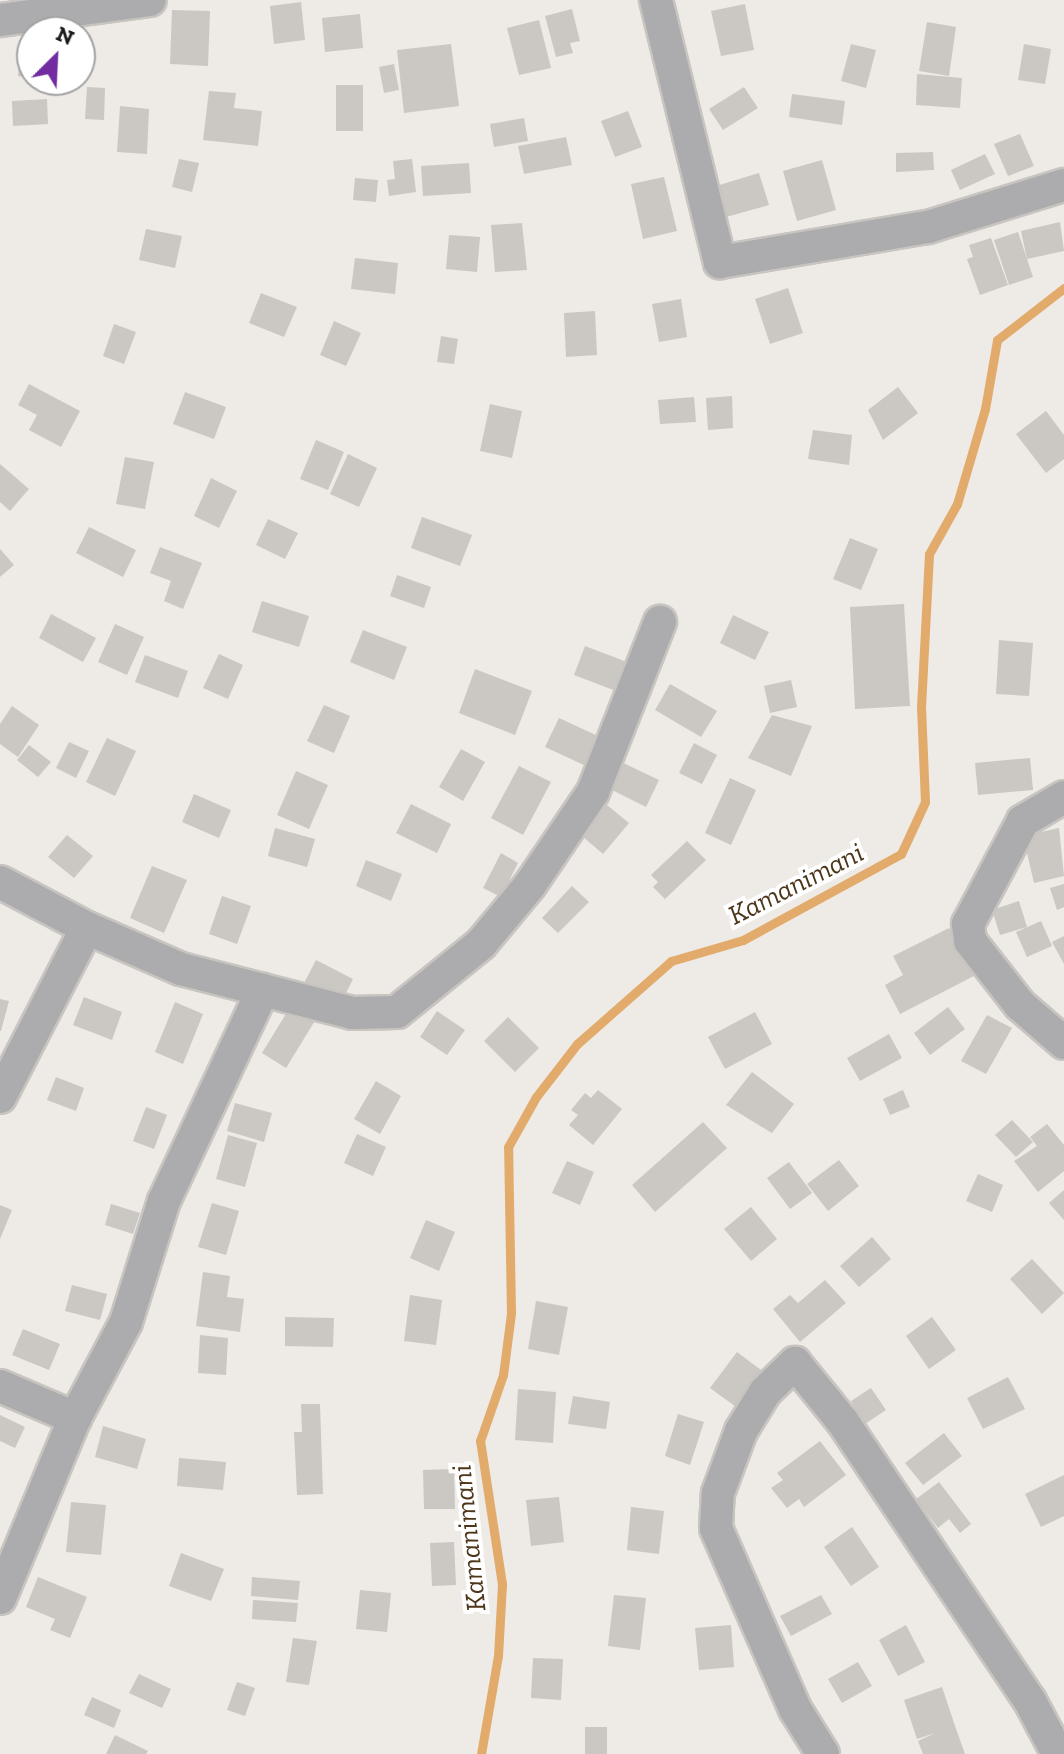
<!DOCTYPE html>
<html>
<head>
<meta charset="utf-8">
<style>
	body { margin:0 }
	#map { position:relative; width:1064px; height:1754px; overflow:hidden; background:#eeeae6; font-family:"Zilla Slab",serif }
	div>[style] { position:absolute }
	.stream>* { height:9px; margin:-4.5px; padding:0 4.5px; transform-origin:4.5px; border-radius:4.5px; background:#e2ab6b }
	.building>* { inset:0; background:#cbc7c3 }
	.roads { filter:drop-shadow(2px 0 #c8c5c1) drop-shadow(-2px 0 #c8c5c1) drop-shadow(0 2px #c8c5c1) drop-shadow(0 -2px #c8c5c1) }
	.minor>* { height:32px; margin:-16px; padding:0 16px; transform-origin:16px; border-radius:16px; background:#acabad }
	span { translate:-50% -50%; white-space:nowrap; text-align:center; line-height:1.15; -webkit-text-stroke:8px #fff; paint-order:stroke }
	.water-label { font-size:28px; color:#4c3519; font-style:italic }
	.north { position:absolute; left:16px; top:16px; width:80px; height:80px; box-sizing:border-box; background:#fff; border:2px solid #a4a3a3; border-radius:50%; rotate:24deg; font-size:22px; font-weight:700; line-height:32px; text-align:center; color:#1b1a19 }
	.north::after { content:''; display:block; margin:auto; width:28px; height:36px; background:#722ca0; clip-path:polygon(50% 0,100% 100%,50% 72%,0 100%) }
</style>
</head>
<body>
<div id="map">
	<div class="stream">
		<div style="left:481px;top:1754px;width:99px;rotate:-80.2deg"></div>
		<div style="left:498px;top:1656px;width:72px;rotate:-86.8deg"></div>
		<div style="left:502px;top:1584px;width:145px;rotate:-98.7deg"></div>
		<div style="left:480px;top:1441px;width:70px;rotate:-70.8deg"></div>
		<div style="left:503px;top:1375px;width:63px;rotate:-82.6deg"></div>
		<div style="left:511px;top:1313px;width:166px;rotate:-91deg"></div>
		<div style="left:508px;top:1147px;width:57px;rotate:-60.8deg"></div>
		<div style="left:536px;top:1097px;width:67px;rotate:-52.3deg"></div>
		<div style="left:577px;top:1044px;width:125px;rotate:-41.4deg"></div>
		<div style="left:671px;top:961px;width:75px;rotate:-16.3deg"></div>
		<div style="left:743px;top:940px;width:180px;rotate:-28.6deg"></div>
		<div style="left:901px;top:854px;width:57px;rotate:-65.2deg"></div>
		<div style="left:925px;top:802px;width:95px;rotate:-92.4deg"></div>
		<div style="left:921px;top:707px;width:153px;rotate:-87deg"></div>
		<div style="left:929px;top:554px;width:57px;rotate:-60.8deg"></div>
		<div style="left:957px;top:504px;width:99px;rotate:-73.6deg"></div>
		<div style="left:985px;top:409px;width:70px;rotate:-80.1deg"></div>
		<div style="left:997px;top:340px;width:85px;rotate:-37.8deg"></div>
	</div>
	<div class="building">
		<div style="clip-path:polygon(301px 2px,305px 40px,274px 44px,270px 6px)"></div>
		<div style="clip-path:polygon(745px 4px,754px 50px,721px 56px,711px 11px)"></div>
		<div style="clip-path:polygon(572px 9px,580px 41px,570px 43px,573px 53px,556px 57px,545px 16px)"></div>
		<div style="clip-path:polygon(172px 10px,210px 11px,208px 66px,170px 64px)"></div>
		<div style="clip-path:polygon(360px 14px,363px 48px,325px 52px,322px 18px)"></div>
		<div style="clip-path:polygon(539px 20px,551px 68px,519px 75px,507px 28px)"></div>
		<div style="clip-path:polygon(927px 22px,956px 27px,949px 76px,919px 71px)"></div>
		<div style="clip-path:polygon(23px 37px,32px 38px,32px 78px,18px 76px)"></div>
		<div style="clip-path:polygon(451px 44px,459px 106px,404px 113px,397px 50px)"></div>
		<div style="clip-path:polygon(851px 44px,876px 50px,866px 88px,841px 81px)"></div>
		<div style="clip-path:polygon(1024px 44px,1051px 49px,1045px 84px,1018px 80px)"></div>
		<div style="clip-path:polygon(394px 64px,399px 90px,384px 93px,379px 67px)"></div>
		<div style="clip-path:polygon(917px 74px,962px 78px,960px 108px,916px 105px)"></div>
		<div style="clip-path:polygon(336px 85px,363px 85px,363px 131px,336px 131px)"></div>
		<div style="clip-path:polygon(87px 87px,105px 88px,104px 120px,85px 119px)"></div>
		<div style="clip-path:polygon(744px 87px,758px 108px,723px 130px,709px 109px)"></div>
		<div style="clip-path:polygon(209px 91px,236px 93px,234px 108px,262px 111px,258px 146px,203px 140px)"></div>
		<div style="clip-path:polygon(792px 94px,845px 101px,842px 125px,789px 117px)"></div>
		<div style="clip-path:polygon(47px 99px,48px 124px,13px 126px,12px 101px)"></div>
		<div style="clip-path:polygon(120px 106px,149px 109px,147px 154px,117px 152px)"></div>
		<div style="clip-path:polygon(628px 111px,642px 147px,615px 157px,601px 121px)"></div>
		<div style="clip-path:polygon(524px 118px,528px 141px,494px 147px,490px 124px)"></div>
		<div style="clip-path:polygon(1020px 134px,1034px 166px,1008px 176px,994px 144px)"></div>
		<div style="clip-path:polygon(566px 137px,572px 165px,524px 174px,518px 146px)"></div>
		<div style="clip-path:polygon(933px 152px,934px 170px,896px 172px,896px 153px)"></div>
		<div style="clip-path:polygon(985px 154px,995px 174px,960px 190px,951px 170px)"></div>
		<div style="clip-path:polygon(179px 159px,199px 163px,192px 192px,172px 187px)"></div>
		<div style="clip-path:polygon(412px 159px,416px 192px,389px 196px,387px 180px,395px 179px,393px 161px)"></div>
		<div style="clip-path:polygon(822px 160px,836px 210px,797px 221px,783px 171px)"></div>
		<div style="clip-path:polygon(469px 163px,471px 193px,423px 196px,421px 166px)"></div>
		<div style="clip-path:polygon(759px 173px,769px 205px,726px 217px,716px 186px)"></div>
		<div style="clip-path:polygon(664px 177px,677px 231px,643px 239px,631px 184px)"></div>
		<div style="clip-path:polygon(355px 178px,378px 180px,376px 202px,353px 200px)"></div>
		<div style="clip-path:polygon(1060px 222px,1064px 251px,1027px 259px,1021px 231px)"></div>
		<div style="clip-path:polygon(522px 223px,527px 270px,495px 272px,491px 225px)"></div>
		<div style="clip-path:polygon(146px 229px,182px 236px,175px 268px,139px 260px)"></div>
		<div style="clip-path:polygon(1018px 232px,1033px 277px,1009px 285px,994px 240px)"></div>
		<div style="clip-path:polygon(449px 235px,480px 237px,477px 272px,446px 269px)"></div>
		<div style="clip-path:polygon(991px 238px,1008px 285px,980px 295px,967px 259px,973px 257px,969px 245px)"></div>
		<div style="clip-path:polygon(355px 258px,398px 263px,395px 294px,351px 289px)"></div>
		<div style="clip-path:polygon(788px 288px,803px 333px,770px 344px,755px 299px)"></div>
		<div style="clip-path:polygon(261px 293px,297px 307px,284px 337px,249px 323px)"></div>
		<div style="clip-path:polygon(681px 299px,687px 337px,659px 342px,652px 304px)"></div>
		<div style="clip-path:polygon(595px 311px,597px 355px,566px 357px,564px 313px)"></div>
		<div style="clip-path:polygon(334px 321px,361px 333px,346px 366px,320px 355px)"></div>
		<div style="clip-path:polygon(114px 324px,136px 332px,124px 364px,103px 356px)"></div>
		<div style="clip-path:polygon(441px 336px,458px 339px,454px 364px,437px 362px)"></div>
		<div style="clip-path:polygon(29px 384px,80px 411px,61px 447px,29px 430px,37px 415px,18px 405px)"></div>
		<div style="clip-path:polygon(898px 387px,918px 413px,883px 440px,868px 410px)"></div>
		<div style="clip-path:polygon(185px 392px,226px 407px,214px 439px,173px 424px)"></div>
		<div style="clip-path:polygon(732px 396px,733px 428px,708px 430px,706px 398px)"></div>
		<div style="clip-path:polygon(694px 397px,696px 422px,660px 424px,658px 400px)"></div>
		<div style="clip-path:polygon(490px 404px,522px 411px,512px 458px,480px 451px)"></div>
		<div style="clip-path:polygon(1046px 411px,1064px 435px,1064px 459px,1046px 473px,1016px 434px)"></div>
		<div style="clip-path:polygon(813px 430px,852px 435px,849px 465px,808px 459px)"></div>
		<div style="clip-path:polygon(316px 440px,344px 452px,328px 490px,300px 479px)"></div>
		<div style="clip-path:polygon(348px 454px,377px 468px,359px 507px,330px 494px)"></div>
		<div style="clip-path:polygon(125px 457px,154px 462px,145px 509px,116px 504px)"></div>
		<div style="clip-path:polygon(0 464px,29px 489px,10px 511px,0 502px)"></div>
		<div style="clip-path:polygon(211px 478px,237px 491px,219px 528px,194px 516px)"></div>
		<div style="clip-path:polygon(422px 517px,472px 535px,460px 566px,411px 548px)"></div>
		<div style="clip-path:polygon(268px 519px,298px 533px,285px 559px,256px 545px)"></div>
		<div style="clip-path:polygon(89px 527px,136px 550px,123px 577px,76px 553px)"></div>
		<div style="clip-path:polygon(850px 538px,878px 549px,861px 590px,833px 579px)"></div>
		<div style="clip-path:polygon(160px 547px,202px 563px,183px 609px,164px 601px,171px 581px,150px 573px)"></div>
		<div style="clip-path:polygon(0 549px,14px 565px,0 577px)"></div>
		<div style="clip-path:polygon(397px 575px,431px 587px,424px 608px,390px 596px)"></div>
		<div style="clip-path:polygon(262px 601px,309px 616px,299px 647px,252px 632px)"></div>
		<div style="clip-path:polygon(904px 604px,910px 706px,855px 709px,850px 607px)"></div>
		<div style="clip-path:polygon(51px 614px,96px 638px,83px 662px,39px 638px)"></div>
		<div style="clip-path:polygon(733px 615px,769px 632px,755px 660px,720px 643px)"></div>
		<div style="clip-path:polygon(115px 624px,144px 637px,127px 675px,98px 662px)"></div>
		<div style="clip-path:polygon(363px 630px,407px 647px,394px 680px,350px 662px)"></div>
		<div style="clip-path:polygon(999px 640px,1033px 643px,1029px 696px,996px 694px)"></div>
		<div style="clip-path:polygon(585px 646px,627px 662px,616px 691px,574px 675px)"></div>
		<div style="clip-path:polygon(219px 654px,243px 665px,228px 699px,203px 688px)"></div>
		<div style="clip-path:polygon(145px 655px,188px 671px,178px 698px,135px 682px)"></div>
		<div style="clip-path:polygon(475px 669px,532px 691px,515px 735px,459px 713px)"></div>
		<div style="clip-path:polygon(791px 680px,797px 707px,770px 713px,764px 686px)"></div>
		<div style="clip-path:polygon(670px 684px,717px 711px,701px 737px,655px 710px)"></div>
		<div style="clip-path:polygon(324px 705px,350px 716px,334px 753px,307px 741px)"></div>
		<div style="clip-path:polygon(12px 706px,39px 725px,18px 757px,0 744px,0 724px)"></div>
		<div style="clip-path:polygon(772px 715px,812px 726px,791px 776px,748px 758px)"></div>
		<div style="clip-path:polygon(559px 718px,600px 737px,586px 766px,545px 747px)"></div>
		<div style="clip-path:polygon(107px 738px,136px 751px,115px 796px,86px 782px)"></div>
		<div style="clip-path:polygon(69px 742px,89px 751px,76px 778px,56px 768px)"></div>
		<div style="clip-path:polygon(694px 743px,717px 755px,702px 784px,679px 773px)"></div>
		<div style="clip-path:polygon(29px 745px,51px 762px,38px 777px,17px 760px)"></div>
		<div style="clip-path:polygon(461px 749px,485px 762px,463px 801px,439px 787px)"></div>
		<div style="clip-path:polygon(1030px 758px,1033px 790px,978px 795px,975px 763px)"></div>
		<div style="clip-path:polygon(617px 760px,659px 780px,646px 807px,604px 786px)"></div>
		<div style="clip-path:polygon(519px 766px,551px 782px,523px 835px,491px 818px)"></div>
		<div style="clip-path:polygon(296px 771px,328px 785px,309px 829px,277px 815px)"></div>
		<div style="clip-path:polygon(730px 778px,756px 790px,731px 845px,705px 833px)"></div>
		<div style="clip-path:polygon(194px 794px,231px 810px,219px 838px,182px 822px)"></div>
		<div style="clip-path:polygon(411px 804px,451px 824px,437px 853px,396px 833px)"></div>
		<div style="clip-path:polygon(607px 805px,629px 823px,603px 854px,582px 836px)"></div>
		<div style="clip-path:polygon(275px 828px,315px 839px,307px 867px,268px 856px)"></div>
		<div style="clip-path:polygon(1059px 828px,1064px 876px,1034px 883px,1023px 836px)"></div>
		<div style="clip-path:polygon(67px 835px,93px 856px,74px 878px,48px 857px)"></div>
		<div style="clip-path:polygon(687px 841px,706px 860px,665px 899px,653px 887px,658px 882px,651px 875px)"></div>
		<div style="clip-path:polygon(501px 853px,518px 863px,501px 897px,483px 888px)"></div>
		<div style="clip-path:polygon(366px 860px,402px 874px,391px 901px,356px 886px)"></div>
		<div style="clip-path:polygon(152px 866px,187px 880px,164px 933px,130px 918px)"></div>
		<div style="clip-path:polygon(1064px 884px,1064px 907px,1057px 910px,1050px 888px)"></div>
		<div style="clip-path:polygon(572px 886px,589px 902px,558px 933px,542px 918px)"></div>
		<div style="clip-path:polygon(222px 896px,251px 906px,237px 944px,209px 934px)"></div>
		<div style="clip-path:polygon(1019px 901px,1027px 927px,1000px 935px,992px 910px)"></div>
		<div style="clip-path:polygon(1041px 921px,1052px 946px,1027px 957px,1016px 932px)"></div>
		<div style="clip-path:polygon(949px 928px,974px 976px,900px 1014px,885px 985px,903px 975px,893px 956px)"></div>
		<div style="clip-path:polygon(1064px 936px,1064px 964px,1052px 942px)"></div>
		<div style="clip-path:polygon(316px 960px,353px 979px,340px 1005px,302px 987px)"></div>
		<div style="clip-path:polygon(84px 997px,122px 1012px,112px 1040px,73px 1025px)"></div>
		<div style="clip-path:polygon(0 999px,9px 1001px,1px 1031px,0 1031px)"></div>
		<div style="clip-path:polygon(175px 1002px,203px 1014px,183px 1064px,155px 1052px)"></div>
		<div style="clip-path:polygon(292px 1004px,316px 1019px,286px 1068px,262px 1053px)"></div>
		<div style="clip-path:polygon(948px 1007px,965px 1029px,930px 1055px,914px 1033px)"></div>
		<div style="clip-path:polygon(437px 1011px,465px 1030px,447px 1055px,420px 1037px)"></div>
		<div style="clip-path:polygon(755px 1012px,772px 1044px,725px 1069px,708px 1037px)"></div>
		<div style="clip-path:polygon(987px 1015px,1012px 1028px,986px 1074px,961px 1061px)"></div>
		<div style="clip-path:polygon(508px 1017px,539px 1048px,515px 1072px,484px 1041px)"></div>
		<div style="clip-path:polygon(889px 1034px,902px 1058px,860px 1081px,847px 1058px)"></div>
		<div style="clip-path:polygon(752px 1072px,794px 1104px,772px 1133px,726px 1105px)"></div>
		<div style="clip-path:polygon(56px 1077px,84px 1088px,76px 1111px,47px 1100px)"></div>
		<div style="clip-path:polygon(376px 1081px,401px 1096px,380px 1134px,354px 1119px)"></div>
		<div style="clip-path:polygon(598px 1090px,622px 1109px,593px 1145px,569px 1125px,578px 1115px,571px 1110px,585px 1093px,591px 1098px)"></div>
		<div style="clip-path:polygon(903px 1090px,910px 1107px,890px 1115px,883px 1099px)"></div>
		<div style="clip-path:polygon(235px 1103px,272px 1113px,264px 1142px,227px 1131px)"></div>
		<div style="clip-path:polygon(146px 1107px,167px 1115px,154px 1149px,133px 1141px)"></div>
		<div style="clip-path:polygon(1012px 1120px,1033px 1142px,1016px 1157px,995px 1135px)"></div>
		<div style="clip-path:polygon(703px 1122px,727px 1148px,655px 1212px,632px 1185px)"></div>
		<div style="clip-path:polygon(1047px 1124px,1064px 1145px,1064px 1171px,1038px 1192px,1014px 1161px,1037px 1146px,1030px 1137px)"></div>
		<div style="clip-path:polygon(357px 1134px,386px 1147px,373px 1176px,344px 1163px)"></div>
		<div style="clip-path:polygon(228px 1135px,257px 1143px,245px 1187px,216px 1179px)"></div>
		<div style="clip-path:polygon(839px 1160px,859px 1186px,828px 1211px,807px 1184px)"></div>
		<div style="clip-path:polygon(567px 1161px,594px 1172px,580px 1205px,552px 1193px)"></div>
		<div style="clip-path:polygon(789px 1162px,812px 1193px,790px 1209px,767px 1178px)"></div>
		<div style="clip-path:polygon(978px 1174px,1003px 1185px,992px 1212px,966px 1201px)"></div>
		<div style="clip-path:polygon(1064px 1190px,1064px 1220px,1049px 1203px)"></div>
		<div style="clip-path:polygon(212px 1203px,239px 1211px,226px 1255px,198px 1247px)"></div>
		<div style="clip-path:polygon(111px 1204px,140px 1213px,133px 1234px,105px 1225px)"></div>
		<div style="clip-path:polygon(0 1205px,12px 1210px,0 1239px)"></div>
		<div style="clip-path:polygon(751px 1207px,777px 1239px,751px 1261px,724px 1229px)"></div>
		<div style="clip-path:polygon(426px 1220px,455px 1232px,439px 1271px,410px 1258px)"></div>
		<div style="clip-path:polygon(872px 1237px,891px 1259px,859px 1287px,840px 1266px)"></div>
		<div style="clip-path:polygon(1032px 1259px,1064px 1293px,1042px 1314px,1010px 1279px)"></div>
		<div style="clip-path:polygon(203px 1272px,230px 1276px,227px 1297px,244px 1299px,240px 1332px,196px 1326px)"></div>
		<div style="clip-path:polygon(825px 1280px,846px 1303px,800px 1342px,773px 1309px,790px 1295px,798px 1303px)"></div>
		<div style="clip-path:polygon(72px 1285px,107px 1294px,100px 1320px,65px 1311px)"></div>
		<div style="clip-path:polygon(410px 1295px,442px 1300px,436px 1345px,404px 1341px)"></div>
		<div style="clip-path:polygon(536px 1301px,568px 1307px,559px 1355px,528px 1349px)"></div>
		<div style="clip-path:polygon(285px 1317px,334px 1318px,333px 1347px,285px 1346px)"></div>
		<div style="clip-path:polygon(932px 1317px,956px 1350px,929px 1369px,906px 1336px)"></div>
		<div style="clip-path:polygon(23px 1329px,60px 1344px,49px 1370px,12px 1355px)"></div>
		<div style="clip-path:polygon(200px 1335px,228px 1338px,226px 1375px,198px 1373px)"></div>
		<div style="clip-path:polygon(737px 1352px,769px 1376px,743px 1412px,710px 1388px)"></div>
		<div style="clip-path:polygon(1008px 1377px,1025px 1409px,983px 1429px,967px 1398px)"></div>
		<div style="clip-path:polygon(871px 1388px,886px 1410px,865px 1424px,851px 1401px)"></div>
		<div style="clip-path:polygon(518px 1389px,556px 1392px,553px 1443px,515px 1440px)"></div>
		<div style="clip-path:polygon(573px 1396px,610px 1402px,606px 1429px,568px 1424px)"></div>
		<div style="clip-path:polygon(301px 1404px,320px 1404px,323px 1494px,297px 1495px,294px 1432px,302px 1432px)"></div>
		<div style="clip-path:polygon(678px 1414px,704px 1422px,690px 1465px,665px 1456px)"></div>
		<div style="clip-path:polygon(0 1415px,25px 1427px,15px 1448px,0 1441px)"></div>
		<div style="clip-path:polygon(103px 1426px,146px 1439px,137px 1469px,95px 1457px)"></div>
		<div style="clip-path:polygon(944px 1433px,962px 1456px,923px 1485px,905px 1463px)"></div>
		<div style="clip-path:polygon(820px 1441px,846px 1475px,804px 1507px,799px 1499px,787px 1508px,771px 1488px,783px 1480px,777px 1473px)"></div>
		<div style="clip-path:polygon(179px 1458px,226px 1462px,223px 1490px,177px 1486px)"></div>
		<div style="clip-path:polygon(454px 1469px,455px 1509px,424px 1509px,423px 1470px)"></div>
		<div style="clip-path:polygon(1064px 1475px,1064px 1516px,1041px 1527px,1025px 1494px)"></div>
		<div style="clip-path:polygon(939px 1482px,971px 1524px,960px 1533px,949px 1519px,938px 1528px,916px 1499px)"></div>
		<div style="clip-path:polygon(559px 1497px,564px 1542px,531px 1546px,526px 1500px)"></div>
		<div style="clip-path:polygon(71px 1502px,106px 1505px,101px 1555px,66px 1552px)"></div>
		<div style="clip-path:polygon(631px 1507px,664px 1511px,659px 1554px,627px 1550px)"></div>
		<div style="clip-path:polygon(852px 1527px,879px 1567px,851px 1586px,824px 1547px)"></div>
		<div style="clip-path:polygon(454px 1542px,456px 1585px,432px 1586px,430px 1543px)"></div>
		<div style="clip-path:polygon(181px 1553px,224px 1569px,211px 1601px,169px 1586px)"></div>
		<div style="clip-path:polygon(38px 1577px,87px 1597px,70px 1638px,50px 1630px,55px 1619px,26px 1607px)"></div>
		<div style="clip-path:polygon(252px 1577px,300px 1581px,298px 1600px,251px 1596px)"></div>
		<div style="clip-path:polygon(360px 1590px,391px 1593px,387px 1632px,356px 1629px)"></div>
		<div style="clip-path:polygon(614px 1595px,646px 1598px,640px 1650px,608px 1646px)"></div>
		<div style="clip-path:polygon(821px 1595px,832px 1614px,791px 1636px,780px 1616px)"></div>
		<div style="clip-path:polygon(253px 1600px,298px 1603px,296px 1622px,252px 1619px)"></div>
		<div style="clip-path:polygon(731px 1625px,734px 1667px,699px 1670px,695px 1628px)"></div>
		<div style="clip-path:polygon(906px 1625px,925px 1662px,898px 1676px,879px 1640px)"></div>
		<div style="clip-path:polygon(293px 1638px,317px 1641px,309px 1685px,286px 1682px)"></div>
		<div style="clip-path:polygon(533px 1658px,563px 1659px,561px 1700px,531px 1698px)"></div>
		<div style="clip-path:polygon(858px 1662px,872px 1686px,842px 1703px,828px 1679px)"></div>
		<div style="clip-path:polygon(139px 1674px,171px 1689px,162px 1708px,129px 1693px)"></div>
		<div style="clip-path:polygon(237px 1682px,255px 1688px,245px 1716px,227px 1710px)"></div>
		<div style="clip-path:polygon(942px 1687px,955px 1726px,965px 1754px,923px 1754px,918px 1741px,935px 1733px,917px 1739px,904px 1700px)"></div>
		<div style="clip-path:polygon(92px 1697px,121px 1710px,114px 1728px,84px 1715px)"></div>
		<div style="clip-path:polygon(585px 1727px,607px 1727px,607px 1754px,585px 1754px)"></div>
		<div style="clip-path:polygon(115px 1735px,148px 1751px,146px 1754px,106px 1754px)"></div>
	</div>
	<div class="roads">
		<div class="minor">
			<div style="left:656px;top:0;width:270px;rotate:76.3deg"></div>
			<div style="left:720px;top:262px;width:211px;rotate:-9.6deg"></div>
			<div style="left:928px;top:227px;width:142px;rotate:-17.2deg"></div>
			<div style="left:0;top:20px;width:151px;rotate:-7.6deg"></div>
			<div style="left:1064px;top:797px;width:48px;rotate:149.7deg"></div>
			<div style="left:1023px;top:821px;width:117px;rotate:118.1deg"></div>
			<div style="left:968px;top:924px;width:17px;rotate:83deg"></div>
			<div style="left:970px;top:941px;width:81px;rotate:52deg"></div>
			<div style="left:1020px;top:1005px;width:58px;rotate:40.8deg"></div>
			<div style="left:0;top:882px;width:98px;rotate:27.9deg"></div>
			<div style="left:87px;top:928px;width:103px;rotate:23.6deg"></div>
			<div style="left:181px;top:969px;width:177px;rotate:14.4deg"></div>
			<div style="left:352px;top:1013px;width:45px;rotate:-1.3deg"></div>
			<div style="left:397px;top:1012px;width:108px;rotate:-39deg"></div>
			<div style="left:481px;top:944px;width:77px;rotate:-50.3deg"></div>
			<div style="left:530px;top:885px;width:112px;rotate:-55.9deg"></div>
			<div style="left:593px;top:792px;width:183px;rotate:-68.5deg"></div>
			<div style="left:0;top:1097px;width:190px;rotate:-62.8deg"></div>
			<div style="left:0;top:1386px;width:82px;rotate:23.1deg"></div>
			<div style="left:0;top:1598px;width:195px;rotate:-67.4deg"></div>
			<div style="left:75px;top:1418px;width:109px;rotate:-62deg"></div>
			<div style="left:126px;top:1322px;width:127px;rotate:-72.6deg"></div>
			<div style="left:164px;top:1201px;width:233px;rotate:-64.9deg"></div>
			<div style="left:823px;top:1754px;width:53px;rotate:-121.9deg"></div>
			<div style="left:795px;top:1709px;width:197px;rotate:-113.6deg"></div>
			<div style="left:716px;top:1528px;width:35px;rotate:-87deg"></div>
			<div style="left:718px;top:1493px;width:66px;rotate:-69.6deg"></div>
			<div style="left:741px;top:1431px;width:46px;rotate:-58.4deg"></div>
			<div style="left:765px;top:1392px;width:42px;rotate:-44deg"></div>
			<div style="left:795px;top:1363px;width:76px;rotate:50.9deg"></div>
			<div style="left:843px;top:1422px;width:336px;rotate:56.2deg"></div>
			<div style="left:1030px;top:1701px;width:60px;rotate:62.2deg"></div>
		</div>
	</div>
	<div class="water-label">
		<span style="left:796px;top:884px;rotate:-27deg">Kamanimani</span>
		<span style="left:469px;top:1538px;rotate:-96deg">Kamanimani</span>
	</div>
	<div class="north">N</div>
</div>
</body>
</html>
